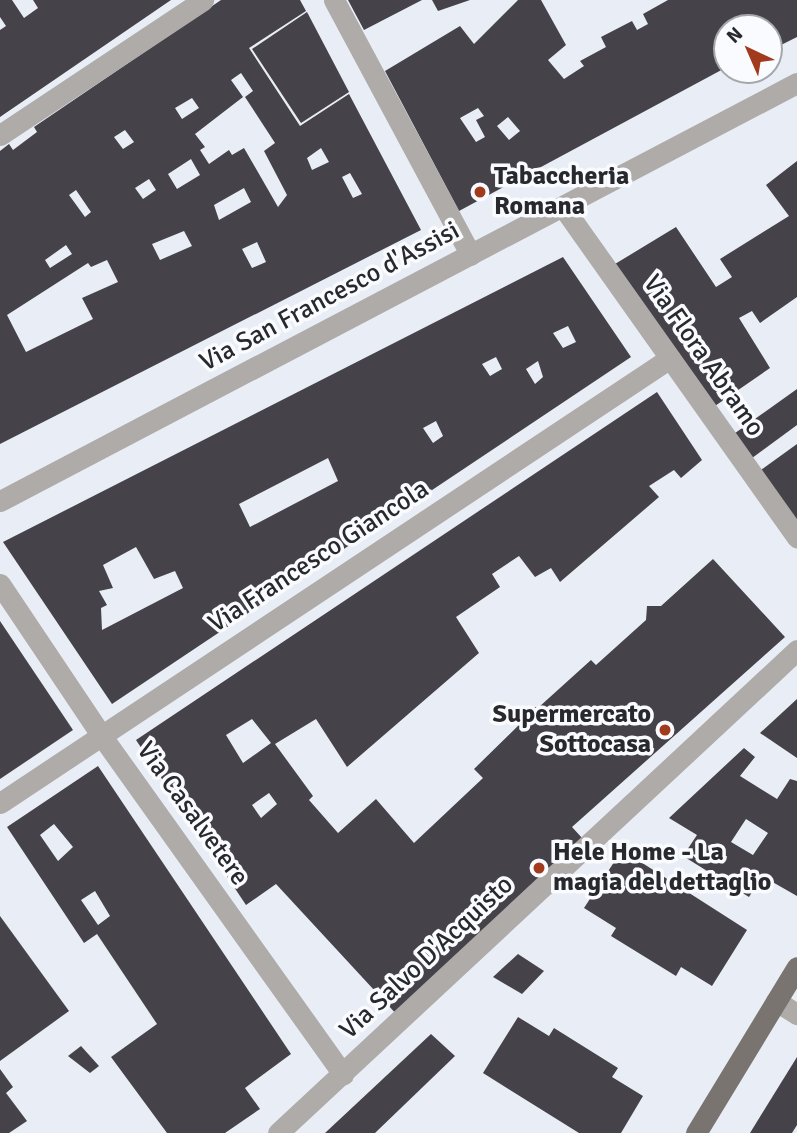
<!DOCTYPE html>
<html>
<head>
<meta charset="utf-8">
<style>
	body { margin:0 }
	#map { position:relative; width:797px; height:1133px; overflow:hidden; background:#e9eef6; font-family:Signika,sans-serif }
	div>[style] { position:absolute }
	.building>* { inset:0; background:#454249 }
	.minor>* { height:21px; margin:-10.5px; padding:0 10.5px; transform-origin:10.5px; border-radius:10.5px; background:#aeaba9 }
	.major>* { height:21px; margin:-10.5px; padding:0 10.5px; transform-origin:10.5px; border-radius:10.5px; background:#79746f }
	.dots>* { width:19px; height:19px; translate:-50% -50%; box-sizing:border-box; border:4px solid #f9fbfe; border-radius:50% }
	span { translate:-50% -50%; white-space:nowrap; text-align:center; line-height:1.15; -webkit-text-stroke:7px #f9fbfe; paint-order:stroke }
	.poi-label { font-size:26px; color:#27292c; font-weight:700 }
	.left { translate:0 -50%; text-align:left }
	.right { translate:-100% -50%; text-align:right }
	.street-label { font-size:26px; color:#27292c }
	.north { position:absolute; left:713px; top:14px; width:70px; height:70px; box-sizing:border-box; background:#f9fbfe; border:2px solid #a5a7aa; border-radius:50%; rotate:316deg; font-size:19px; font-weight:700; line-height:28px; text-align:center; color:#27292c }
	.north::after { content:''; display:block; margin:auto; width:24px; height:32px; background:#a23a1e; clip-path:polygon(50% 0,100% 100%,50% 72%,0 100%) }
</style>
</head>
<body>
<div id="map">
	<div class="building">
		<div style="clip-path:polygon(0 0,12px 0,24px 18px,38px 8px,33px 0,171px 0,0 117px,0 30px,6px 26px,0 17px)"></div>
		<div style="clip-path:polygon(evenodd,221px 0,300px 0,306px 11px,249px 48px,300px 126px,349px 94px,421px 230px,0 444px,0 151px,9px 144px,13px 150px,37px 132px,34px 127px,221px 0,241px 73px,253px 91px,245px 97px,275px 143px,264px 151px,287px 195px,278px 207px,244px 148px,232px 155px,229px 150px,209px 164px,200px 150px,205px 147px,195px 134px,243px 97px,231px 80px,241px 73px,221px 0,192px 98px,199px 108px,182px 119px,175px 108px,192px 98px,221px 0,125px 130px,134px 142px,123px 149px,114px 137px,125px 130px,221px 0,321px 148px,329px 162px,312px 170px,307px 158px,321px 148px,221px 0,191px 159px,200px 175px,177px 189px,168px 174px,191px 159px,221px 0,350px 173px,362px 194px,353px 198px,342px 177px,350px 173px,221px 0,149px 179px,156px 190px,143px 199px,135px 188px,149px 179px,221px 0,244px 188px,251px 202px,219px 220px,214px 205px,244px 188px,221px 0,76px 190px,91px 212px,85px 217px,69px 195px,76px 190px,221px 0,184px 231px,192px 246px,160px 260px,152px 244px,184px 231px,221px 0,257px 242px,266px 262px,252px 268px,242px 249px,257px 242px,221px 0,66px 245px,72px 254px,50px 268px,45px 260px,66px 245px,221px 0,107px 260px,118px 282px,82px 298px,93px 319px,26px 352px,7px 315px,88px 263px,91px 267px,107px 260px)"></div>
		<div style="clip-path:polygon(348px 0,422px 0,364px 30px)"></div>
		<div style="clip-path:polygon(432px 0,470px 0,438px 11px)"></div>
		<div style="clip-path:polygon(evenodd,518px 0,541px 0,566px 45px,548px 60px,564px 79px,584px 66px,580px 61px,606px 47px,601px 37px,632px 21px,637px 30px,648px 24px,643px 14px,668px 0,797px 0,797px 37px,769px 51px,769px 28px,727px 28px,727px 67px,459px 211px,385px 71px,460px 26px,474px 44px,518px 0,478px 108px,484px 116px,476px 120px,485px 137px,476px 142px,460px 118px,478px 108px,518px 0,508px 117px,520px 131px,509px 140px,497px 126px,508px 117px)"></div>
		<div style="clip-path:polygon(307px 12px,349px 92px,301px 123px,252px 49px)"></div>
		<div style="clip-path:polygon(797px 161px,797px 297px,760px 323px,752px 311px,739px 318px,770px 368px,712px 408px,615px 264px,676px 227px,716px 287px,732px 277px,720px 259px,789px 216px,766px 185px)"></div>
		<div style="clip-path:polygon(evenodd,563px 257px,631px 357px,112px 704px,3px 542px,563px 257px,568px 326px,576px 342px,563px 348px,553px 333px,568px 326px,563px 257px,496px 357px,502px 369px,490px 376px,482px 364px,496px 357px,563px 257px,538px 361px,543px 377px,535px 384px,526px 369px,538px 361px,563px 257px,436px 421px,443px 436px,433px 443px,423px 428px,436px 421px,563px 257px,328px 458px,338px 481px,250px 527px,239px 504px,328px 458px,563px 257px,136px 547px,154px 579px,175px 571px,183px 588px,102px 630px,101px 608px,107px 605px,99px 591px,113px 588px,103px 565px,136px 547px)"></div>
		<div style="clip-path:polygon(797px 389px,797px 425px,748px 461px,731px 436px)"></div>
		<div style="clip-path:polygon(evenodd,657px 392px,702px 460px,681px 478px,674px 470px,649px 486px,659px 497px,560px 582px,551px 568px,535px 577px,519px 556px,492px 574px,500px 587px,456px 617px,479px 653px,347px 767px,316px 719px,275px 744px,313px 796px,309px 800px,338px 833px,376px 799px,414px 843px,483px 778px,474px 769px,524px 720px,526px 707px,539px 707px,591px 660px,596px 665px,646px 620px,647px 606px,661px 606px,713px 559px,785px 637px,572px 827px,583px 839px,399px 1017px,276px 884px,246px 905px,136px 740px,657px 392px,252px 719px,271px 743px,243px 763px,226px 735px,252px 719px,657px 392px,269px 793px,277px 804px,261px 818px,252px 805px,269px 793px)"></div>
		<div style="clip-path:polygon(797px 444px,797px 524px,758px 472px)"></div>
		<div style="clip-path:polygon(0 621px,73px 730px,0 779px)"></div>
		<div style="clip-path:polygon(797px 699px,797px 758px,760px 733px)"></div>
		<div style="clip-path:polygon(evenodd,744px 748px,755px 757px,740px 776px,777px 799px,790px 779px,797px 781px,797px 896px,762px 876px,749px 897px,683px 856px,697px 835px,669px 818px,744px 748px,746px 819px,768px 833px,753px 855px,731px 842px,746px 819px)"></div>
		<div style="clip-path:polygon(evenodd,98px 766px,291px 1054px,245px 1088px,260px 1109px,225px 1133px,167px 1133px,111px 1057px,157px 1024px,97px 934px,84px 943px,7px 827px,98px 766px,54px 824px,73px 847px,58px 861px,40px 835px,54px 824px,98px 766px,95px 891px,110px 916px,98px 925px,81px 900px,95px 891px)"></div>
		<div style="clip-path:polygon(622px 850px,747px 930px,712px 986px,681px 967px,676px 976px,611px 936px,616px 928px,584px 908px)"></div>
		<div style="clip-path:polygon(0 916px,69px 1011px,0 1061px)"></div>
		<div style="clip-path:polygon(518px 954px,544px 971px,522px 994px,493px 977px)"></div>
		<div style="clip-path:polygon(518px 1017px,549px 1036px,554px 1028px,618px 1068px,612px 1077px,643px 1096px,621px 1133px,579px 1133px,483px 1073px)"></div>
		<div style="clip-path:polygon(431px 1034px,455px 1056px,375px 1133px,325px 1133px)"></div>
		<div style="clip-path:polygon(81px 1046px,99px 1066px,90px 1073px,68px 1056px)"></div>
		<div style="clip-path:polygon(797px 1057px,797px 1125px,792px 1133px,750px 1133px)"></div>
		<div style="clip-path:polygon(0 1069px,13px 1087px,6px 1093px,27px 1121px,9px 1133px,0 1133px)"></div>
	</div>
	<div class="minor">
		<div style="left:334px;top:0;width:289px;rotate:61.8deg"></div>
		<div style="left:0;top:135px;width:244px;rotate:-33.6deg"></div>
		<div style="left:563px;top:207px;width:405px;rotate:54.7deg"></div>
		<div style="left:0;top:501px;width:900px;rotate:-27.68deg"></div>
		<div style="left:0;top:584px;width:182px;rotate:56.2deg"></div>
		<div style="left:101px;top:735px;width:417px;rotate:54.5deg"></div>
		<div style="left:0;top:803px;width:804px;rotate:-33.59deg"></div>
		<div style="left:776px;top:1001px;width:25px;rotate:32deg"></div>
		<div style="left:278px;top:1133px;width:709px;rotate:-42.94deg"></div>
	</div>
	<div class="major">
		<div style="left:696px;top:1133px;width:194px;rotate:-58.7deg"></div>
	</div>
	<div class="dots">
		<div style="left:480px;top:192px;background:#a23a1e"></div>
		<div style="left:665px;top:730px;background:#a23a1e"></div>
		<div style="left:539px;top:868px;background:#a23a1e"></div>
	</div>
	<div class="poi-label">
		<span class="left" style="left:494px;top:192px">Tabaccheria<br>Romana</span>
		<span class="right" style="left:651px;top:730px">Supermercato<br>Sottocasa</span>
		<span class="left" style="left:553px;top:868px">Hele Home - La<br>magia del dettaglio</span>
	</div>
	<div class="street-label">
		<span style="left:330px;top:297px;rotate:-28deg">Via San Francesco d'Assisi</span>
		<span style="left:703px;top:356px;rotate:55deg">Via Flora Abramo</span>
		<span style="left:319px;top:557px;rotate:-33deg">Via Francesco Giancola</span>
		<span style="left:192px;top:814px;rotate:54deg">Via Casalvetere</span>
		<span style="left:427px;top:958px;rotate:-43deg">Via Salvo D'Acquisto</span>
	</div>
	<div class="north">N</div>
</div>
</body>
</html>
